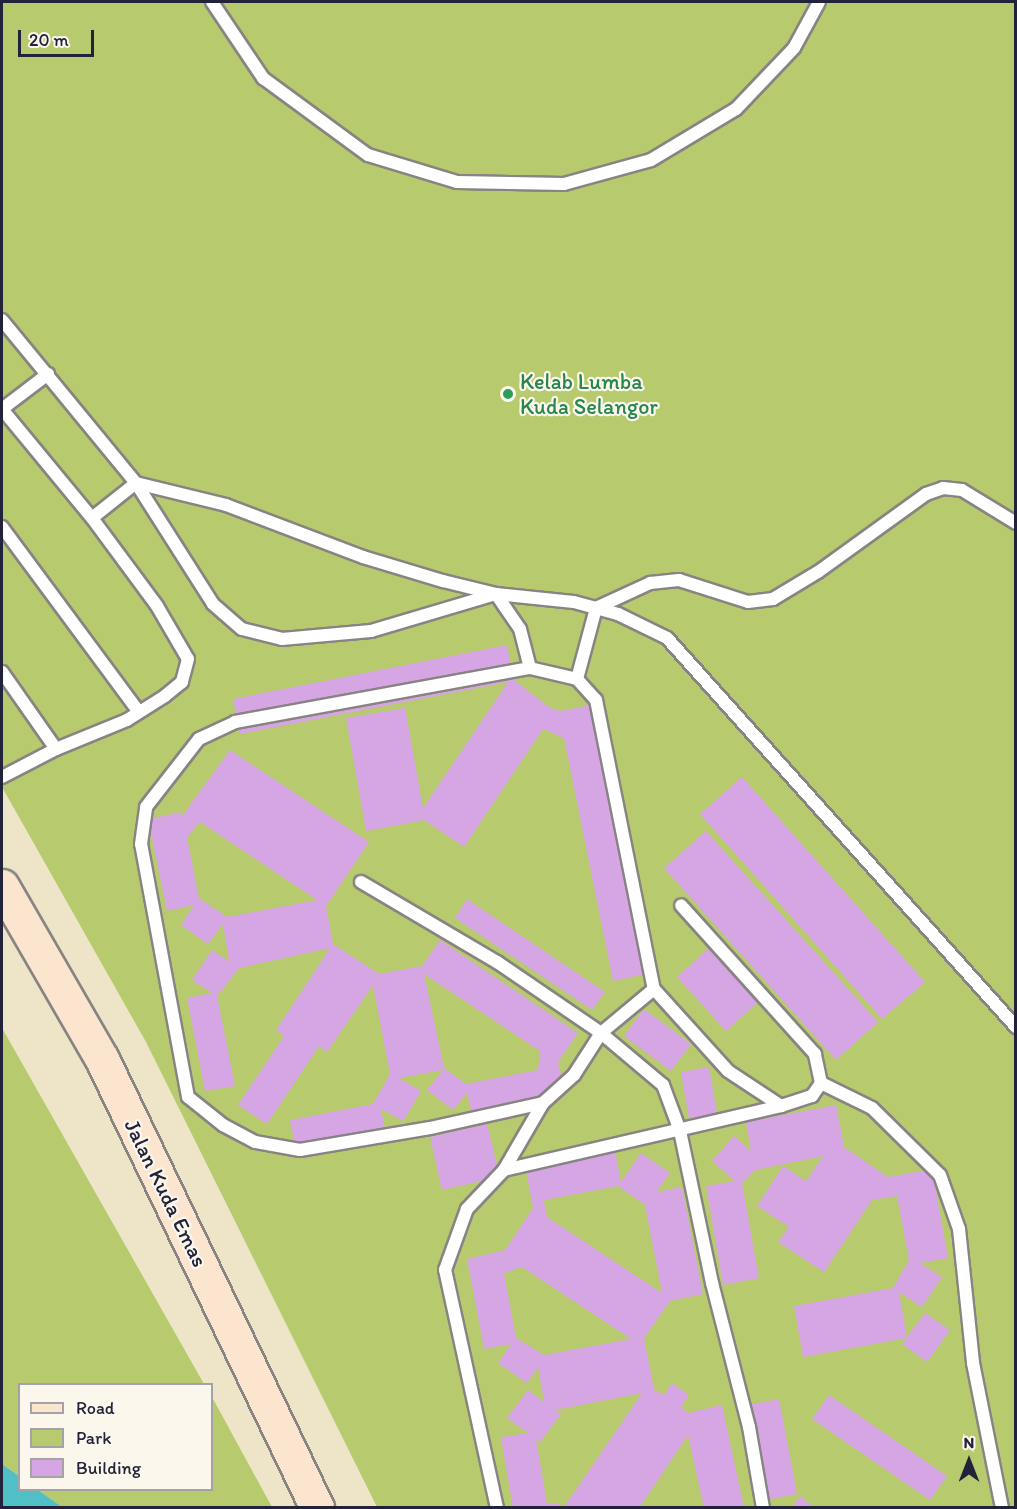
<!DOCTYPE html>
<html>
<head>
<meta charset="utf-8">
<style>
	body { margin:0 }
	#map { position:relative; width:1017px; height:1509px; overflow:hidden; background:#eee5c8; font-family:Itim,sans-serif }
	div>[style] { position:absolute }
	.green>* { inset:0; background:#b7ca6d }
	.water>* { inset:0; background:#51bfc6 }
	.building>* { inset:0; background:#d6a5e4 }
	.roads { filter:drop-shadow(2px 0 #888482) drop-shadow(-2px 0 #888482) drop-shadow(0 2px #888482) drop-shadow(0 -2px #888482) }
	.lane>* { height:12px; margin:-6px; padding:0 6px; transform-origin:6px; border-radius:6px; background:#fff }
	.secondary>* { height:33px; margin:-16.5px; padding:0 16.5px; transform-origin:16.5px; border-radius:16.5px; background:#fbe5cf }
	.dots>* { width:16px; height:16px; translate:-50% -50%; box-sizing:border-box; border:3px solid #fbf7ec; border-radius:50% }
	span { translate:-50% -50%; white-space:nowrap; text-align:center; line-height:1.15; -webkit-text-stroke:4.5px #fbf7ec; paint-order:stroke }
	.leisure-label { font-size:22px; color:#27864d }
	.left { translate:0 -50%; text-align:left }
	.street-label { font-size:22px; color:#22223b }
	.frame { position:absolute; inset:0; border:3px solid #22223b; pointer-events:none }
	.legend { position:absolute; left:18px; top:1383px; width:195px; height:108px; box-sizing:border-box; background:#fbf7ec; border:2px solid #a4a2a5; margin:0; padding:8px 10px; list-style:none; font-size:18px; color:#22223b }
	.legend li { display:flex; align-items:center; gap:12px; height:30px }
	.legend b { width:30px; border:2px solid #a4a2a5 }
	.north { position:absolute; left:939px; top:1431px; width:60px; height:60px; -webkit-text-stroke:4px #fbf7ec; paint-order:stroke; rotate:0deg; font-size:16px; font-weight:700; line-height:24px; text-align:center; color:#22223b }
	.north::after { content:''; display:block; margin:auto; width:21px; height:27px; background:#22223b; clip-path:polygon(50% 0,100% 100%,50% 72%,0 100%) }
	.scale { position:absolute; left:18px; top:30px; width:76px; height:27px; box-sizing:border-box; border:3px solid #22223b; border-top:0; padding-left:8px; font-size:18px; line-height:21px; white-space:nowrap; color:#22223b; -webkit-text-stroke:4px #fbf7ec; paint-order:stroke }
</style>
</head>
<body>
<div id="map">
	<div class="green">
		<div style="clip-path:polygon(2px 2px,1015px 2px,1015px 1507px,377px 1507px,146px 1042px,2px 787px)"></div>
		<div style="clip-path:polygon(2px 1028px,204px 1384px,20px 1384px,19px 1476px,2px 1464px)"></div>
		<div style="clip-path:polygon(212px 1397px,272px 1507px,62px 1507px,38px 1490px,212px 1490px)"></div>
	</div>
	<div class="water">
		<div style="clip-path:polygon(2px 1464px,19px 1476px,20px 1490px,38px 1490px,62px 1507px,2px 1507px)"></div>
	</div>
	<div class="building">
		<div style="clip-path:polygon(507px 645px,514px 680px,549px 707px,560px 711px,596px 704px,651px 973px,613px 981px,564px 738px,543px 729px,464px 847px,424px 820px,366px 831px,346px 718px,405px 708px,423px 808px,508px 682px,240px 734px,233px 699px)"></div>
		<div style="clip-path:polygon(evenodd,230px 750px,369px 842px,326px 906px,333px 944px,379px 974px,422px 966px,440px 940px,578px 1033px,558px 1062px,566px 1096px,472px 1115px,467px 1093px,453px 1110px,427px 1090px,443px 1070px,399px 1078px,421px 1091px,403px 1121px,381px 1109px,386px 1133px,296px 1150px,290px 1120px,373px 1104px,390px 1074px,373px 985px,327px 1052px,319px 1046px,267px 1124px,238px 1105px,284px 1036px,276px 1030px,330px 948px,239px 968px,217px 996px,235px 1086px,205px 1091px,187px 998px,212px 993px,192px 980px,212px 950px,229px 961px,223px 924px,208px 944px,181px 925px,194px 905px,167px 911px,148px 819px,182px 812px,182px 816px,230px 750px,200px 822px,317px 900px,227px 917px,199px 898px,187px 837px,200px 822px,230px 750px,424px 974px,540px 1051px,538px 1070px,466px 1084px,444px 1068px,424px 974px)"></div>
		<div style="clip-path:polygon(742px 777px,925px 982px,882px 1019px,700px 814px)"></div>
		<div style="clip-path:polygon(706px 831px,878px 1022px,836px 1060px,664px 868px)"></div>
		<div style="clip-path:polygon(467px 899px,605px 992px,592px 1010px,455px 918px)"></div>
		<div style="clip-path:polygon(709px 948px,758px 1002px,726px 1031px,677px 977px)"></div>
		<div style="clip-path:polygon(644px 1009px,691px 1044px,671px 1071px,624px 1036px)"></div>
		<div style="clip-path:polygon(709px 1067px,717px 1114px,689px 1119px,681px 1072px)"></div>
		<div style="clip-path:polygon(836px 1105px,844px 1147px,888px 1177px,932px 1169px,948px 1258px,920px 1263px,942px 1277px,922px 1307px,899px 1292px,907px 1337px,925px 1313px,950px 1330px,927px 1362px,902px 1344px,907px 1338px,803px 1357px,794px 1306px,893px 1288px,909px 1260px,897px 1196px,872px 1200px,824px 1272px,778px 1242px,789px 1227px,757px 1206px,783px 1166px,806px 1181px,823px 1156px,755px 1170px,742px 1183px,759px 1278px,723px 1285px,706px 1186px,735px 1181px,712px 1161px,734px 1136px,751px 1151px,746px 1122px)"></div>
		<div style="clip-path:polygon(487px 1124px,500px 1177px,442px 1190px,430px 1137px)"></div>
		<div style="clip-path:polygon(evenodd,614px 1147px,621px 1182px,641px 1153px,670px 1173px,656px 1192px,682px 1187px,703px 1294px,670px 1301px,644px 1338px,654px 1389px,664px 1395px,672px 1383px,689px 1395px,681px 1407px,688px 1413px,722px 1405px,744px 1508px,704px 1508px,688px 1435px,639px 1508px,513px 1508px,501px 1437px,528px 1433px,507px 1418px,528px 1390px,544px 1402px,538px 1367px,527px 1383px,498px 1363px,511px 1344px,484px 1349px,467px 1259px,505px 1250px,533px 1208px,525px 1165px,614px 1147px,618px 1186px,645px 1205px,662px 1293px,547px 1217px,544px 1200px,618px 1186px,614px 1147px,522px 1267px,631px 1339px,544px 1355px,516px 1338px,504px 1273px,522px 1267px,614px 1147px,642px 1393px,564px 1507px,558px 1503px,547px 1504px,536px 1439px,540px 1442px,561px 1414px,555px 1410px,642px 1393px)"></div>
		<div style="clip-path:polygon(829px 1395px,947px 1476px,930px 1500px,812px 1419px)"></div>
		<div style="clip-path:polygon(779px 1399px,797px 1494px,766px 1500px,748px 1405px)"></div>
		<div style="clip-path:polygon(800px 1496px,815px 1508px,792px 1508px)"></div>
	</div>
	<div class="roads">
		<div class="lane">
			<div style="left:212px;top:2px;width:92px;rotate:56.1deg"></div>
			<div style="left:263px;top:78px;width:130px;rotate:36.3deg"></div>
			<div style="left:368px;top:155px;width:93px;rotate:16.9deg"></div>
			<div style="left:457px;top:182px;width:107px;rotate:1.1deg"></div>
			<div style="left:564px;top:184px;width:90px;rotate:-15.4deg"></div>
			<div style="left:651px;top:160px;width:99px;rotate:-31deg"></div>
			<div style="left:736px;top:109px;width:84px;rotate:-46.4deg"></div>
			<div style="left:794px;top:48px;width:52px;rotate:-61.5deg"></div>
			<div style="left:2px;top:320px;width:211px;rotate:50.6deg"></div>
			<div style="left:136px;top:483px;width:143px;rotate:57.5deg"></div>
			<div style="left:213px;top:604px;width:38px;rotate:41deg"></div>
			<div style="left:242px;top:629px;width:41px;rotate:14deg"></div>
			<div style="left:282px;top:639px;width:89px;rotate:-5.1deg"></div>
			<div style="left:371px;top:631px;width:130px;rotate:-16.5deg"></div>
			<div style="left:496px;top:594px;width:42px;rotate:55.6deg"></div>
			<div style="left:520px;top:629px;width:40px;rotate:75.6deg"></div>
			<div style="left:2px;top:409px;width:141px;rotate:50.5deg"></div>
			<div style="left:92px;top:518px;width:109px;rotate:53.5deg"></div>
			<div style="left:157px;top:606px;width:61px;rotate:59.7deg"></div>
			<div style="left:188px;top:659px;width:24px;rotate:105deg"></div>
			<div style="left:182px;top:682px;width:22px;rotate:141deg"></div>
			<div style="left:165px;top:696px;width:45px;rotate:147.7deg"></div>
			<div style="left:127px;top:720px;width:77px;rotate:157.8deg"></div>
			<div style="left:56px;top:749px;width:94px;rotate:-125deg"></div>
			<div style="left:2px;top:409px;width:58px;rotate:-37.3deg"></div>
			<div style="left:92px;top:518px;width:56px;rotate:-38.5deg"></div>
			<div style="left:136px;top:483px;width:93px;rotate:13.7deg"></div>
			<div style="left:226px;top:505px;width:147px;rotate:20.8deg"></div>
			<div style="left:363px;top:557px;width:84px;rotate:16.7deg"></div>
			<div style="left:443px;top:581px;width:55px;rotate:13.8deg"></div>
			<div style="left:496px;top:594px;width:78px;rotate:5.9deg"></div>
			<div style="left:574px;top:602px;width:46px;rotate:15.3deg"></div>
			<div style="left:618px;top:614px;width:55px;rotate:26.1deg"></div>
			<div style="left:667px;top:638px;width:523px;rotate:48.1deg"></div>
			<div style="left:2px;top:527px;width:230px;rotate:53.5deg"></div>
			<div style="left:577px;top:679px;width:73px;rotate:-75deg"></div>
			<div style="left:596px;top:608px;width:60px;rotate:-24.8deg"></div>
			<div style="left:650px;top:583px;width:29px;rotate:-6deg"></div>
			<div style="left:679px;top:580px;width:72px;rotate:17.7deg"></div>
			<div style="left:748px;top:602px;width:25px;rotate:-7deg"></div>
			<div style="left:773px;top:599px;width:52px;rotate:-31deg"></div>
			<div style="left:818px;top:572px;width:133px;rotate:-35.8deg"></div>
			<div style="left:926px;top:494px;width:18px;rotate:-19deg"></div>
			<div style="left:943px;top:488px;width:19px;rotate:6deg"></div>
			<div style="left:962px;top:490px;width:63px;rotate:31.4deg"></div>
			<div style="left:2px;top:777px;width:61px;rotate:-27.4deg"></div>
			<div style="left:361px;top:882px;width:158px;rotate:30.5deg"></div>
			<div style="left:497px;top:962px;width:126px;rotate:34.3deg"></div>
			<div style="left:601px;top:1033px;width:81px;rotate:40deg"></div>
			<div style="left:663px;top:1085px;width:49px;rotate:69.7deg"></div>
			<div style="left:680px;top:1131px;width:155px;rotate:78.1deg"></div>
			<div style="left:712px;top:1283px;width:149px;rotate:75.6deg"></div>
			<div style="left:749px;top:1427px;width:82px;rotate:80.2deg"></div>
			<div style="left:821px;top:1083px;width:57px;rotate:26.1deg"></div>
			<div style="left:872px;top:1108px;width:95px;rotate:44.6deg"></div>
			<div style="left:940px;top:1175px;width:57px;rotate:70.6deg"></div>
			<div style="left:959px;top:1229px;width:135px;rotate:84deg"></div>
			<div style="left:973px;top:1363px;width:148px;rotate:78.7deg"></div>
			<div style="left:543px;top:1103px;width:116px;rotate:167.5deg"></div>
			<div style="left:430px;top:1128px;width:132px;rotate:170.4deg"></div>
			<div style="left:300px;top:1150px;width:46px;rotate:-169.9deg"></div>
			<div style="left:255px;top:1142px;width:36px;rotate:-152deg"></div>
			<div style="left:223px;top:1125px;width:45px;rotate:-141.3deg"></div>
			<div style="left:188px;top:1097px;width:257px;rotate:-100.5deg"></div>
			<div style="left:141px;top:844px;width:37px;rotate:-82deg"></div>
			<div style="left:146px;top:807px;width:86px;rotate:-52.1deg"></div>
			<div style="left:199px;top:739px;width:40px;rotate:-25deg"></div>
			<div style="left:235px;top:722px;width:300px;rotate:-10.4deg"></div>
			<div style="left:530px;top:668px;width:48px;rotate:13.2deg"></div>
			<div style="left:577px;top:679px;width:28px;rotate:48deg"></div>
			<div style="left:596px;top:700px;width:295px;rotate:78.7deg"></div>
			<div style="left:654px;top:989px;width:110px;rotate:47.9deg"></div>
			<div style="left:728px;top:1071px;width:64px;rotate:33.4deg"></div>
			<div style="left:504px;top:1170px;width:78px;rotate:-59.8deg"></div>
			<div style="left:543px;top:1103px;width:42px;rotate:-42.1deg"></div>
			<div style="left:574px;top:1075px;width:50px;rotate:-57.3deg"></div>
			<div style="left:601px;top:1033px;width:69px;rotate:-39.7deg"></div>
			<div style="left:497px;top:1508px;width:244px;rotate:-102.3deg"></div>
			<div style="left:445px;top:1270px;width:65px;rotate:-70.2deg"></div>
			<div style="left:467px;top:1209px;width:54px;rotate:-46.5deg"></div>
			<div style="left:504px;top:1170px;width:284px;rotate:-13deg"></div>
			<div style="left:781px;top:1106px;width:33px;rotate:-18deg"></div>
			<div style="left:812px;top:1096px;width:16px;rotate:-55deg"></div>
			<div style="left:821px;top:1083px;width:30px;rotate:-102deg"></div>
			<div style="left:815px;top:1054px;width:200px;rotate:-132deg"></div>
		</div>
		<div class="secondary">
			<div style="left:2px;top:886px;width:200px;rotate:60deg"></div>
			<div style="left:102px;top:1059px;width:498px;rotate:64.4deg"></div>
		</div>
	</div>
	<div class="dots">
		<div style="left:508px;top:394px;background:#2e9e5b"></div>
	</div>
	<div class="leisure-label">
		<span class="left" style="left:520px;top:394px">Kelab Lumba<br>Kuda Selangor</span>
	</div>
	<div class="street-label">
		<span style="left:166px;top:1193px;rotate:64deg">Jalan Kuda Emas</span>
	</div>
	<div class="frame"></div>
	<ul class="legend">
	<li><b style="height:8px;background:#fbe5cf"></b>Road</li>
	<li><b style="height:16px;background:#b7ca6d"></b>Park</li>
	<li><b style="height:16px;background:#d6a5e4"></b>Building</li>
	</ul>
	<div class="north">N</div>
	<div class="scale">20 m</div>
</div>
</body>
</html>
